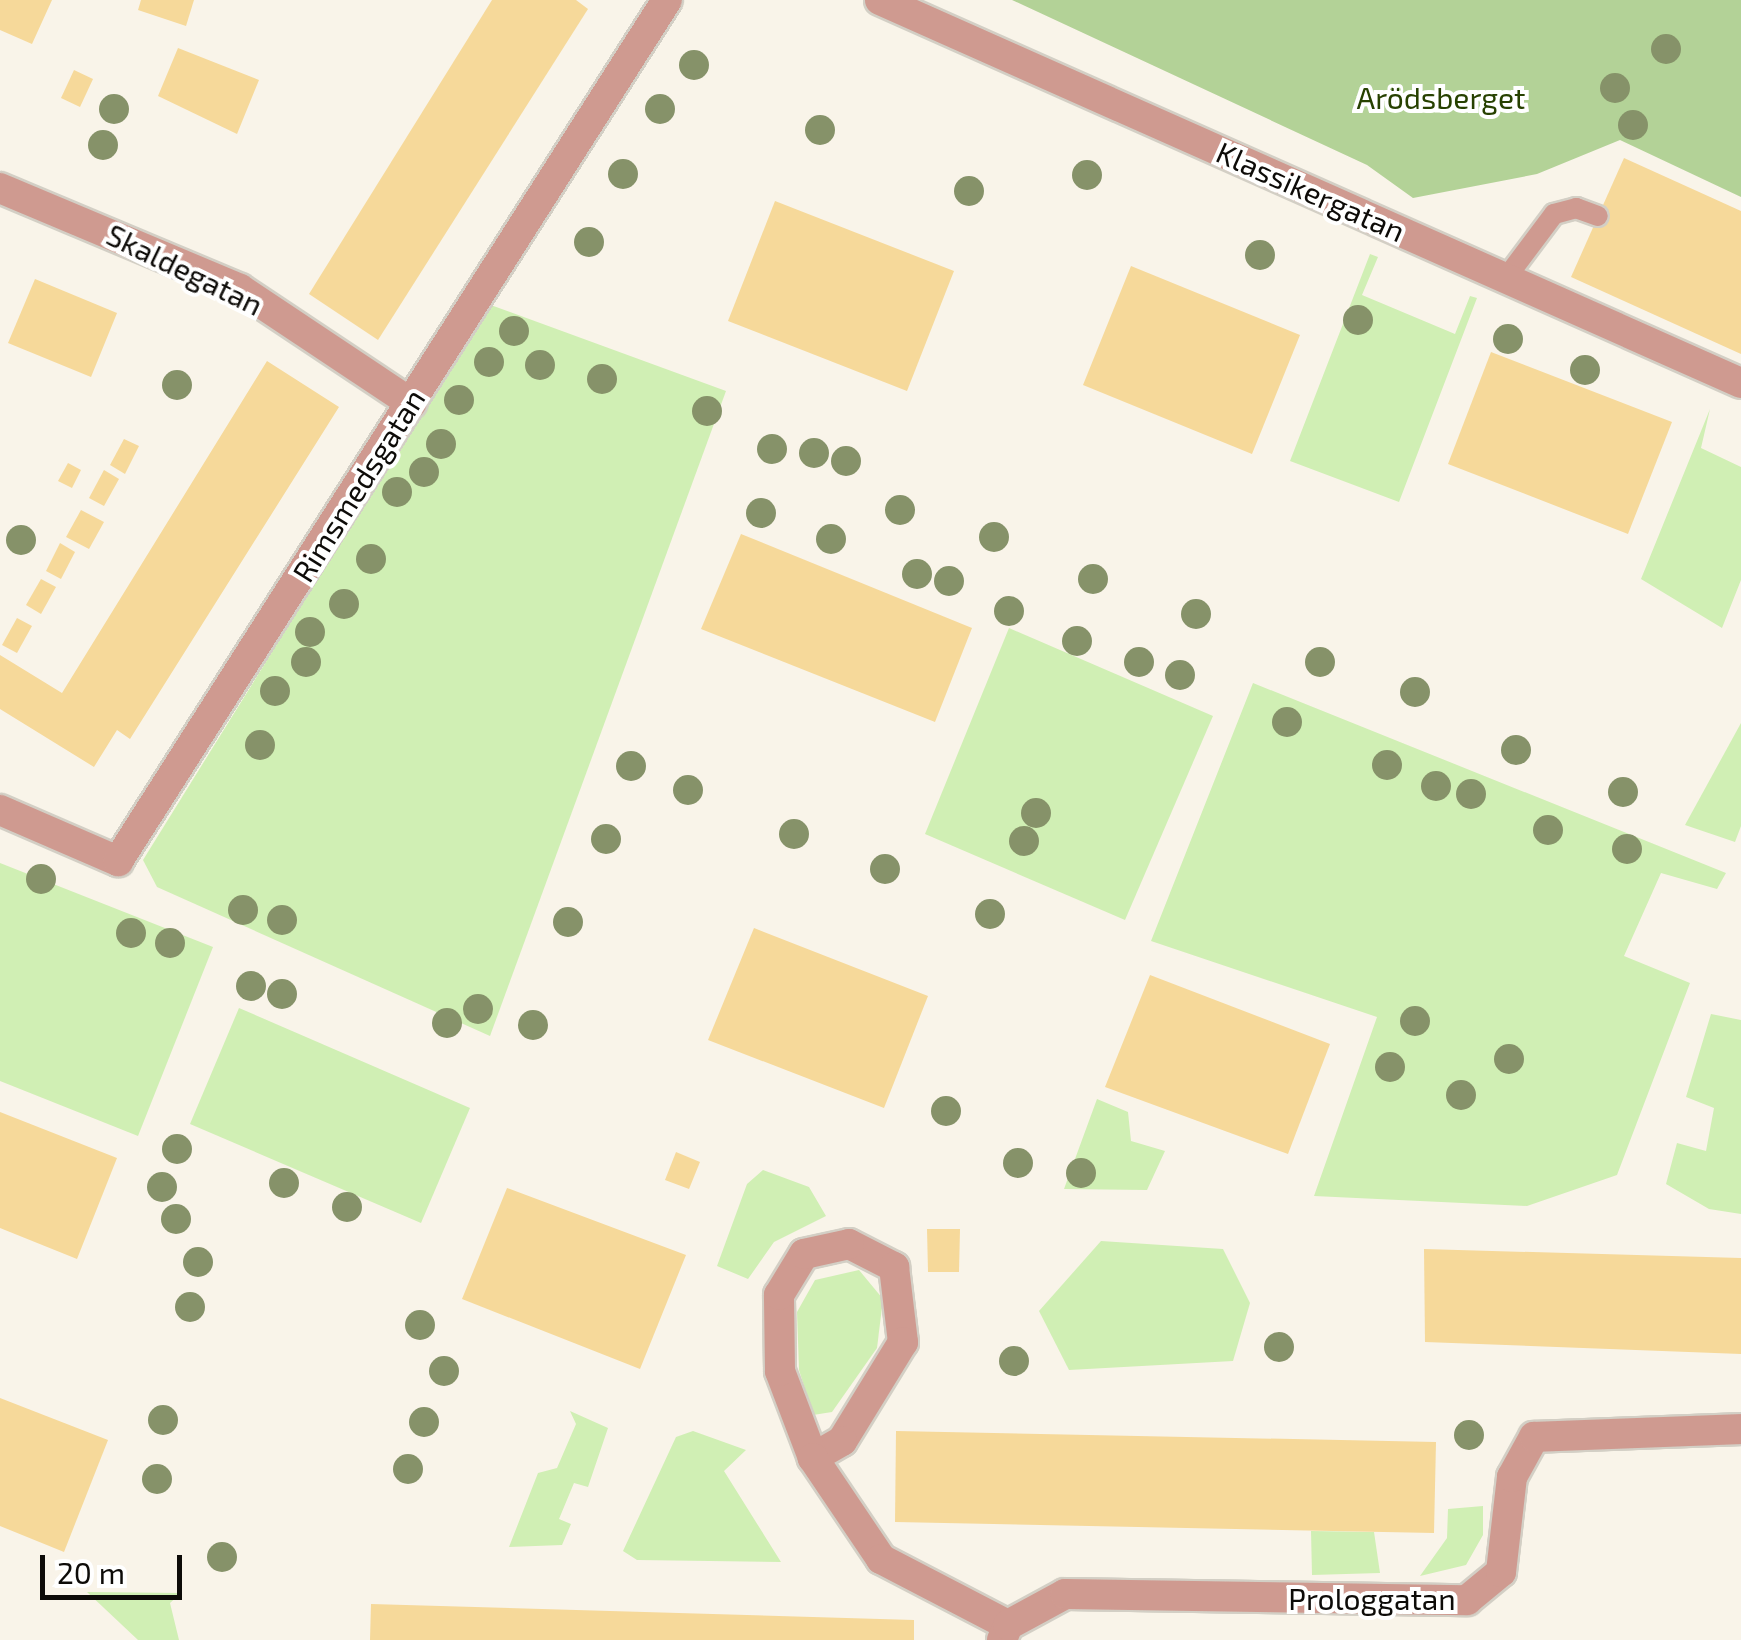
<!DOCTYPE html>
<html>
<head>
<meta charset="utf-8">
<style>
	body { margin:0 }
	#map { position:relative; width:1741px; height:1640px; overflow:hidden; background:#f9f4e9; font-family:"Exo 2",sans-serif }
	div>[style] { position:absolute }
	.green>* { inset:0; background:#d0efb4 }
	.forest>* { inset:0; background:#b3d297 }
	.building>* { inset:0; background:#f6d99a }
	.roads { filter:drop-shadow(2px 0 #d3cfc5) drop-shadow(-2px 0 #d3cfc5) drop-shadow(0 2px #d3cfc5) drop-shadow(0 -2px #d3cfc5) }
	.lane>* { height:20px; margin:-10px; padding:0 10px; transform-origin:10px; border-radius:10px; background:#cf9a90 }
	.street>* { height:30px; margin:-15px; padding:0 15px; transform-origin:15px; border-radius:15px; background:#cf9a90 }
	.trees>* { width:30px; height:30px; margin:-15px; border-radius:50%; background:#869269 }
	span { translate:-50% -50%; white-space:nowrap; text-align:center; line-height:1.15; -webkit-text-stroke:8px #fff; paint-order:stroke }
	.park-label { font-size:30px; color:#274100 }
	.street-label { font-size:30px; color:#0d0b08 }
	.scale { position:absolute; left:40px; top:1555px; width:142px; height:45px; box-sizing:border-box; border:5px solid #0d0b08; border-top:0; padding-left:12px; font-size:30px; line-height:35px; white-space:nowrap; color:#0d0b08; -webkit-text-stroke:8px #fff; paint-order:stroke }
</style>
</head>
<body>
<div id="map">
	<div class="green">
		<div style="clip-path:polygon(1370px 254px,1378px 257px,1362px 295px,1455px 334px,1470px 296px,1477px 298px,1399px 502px,1290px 461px)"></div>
		<div style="clip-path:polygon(488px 304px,726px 391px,490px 1036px,157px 887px,143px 860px)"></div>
		<div style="clip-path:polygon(1710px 409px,1701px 448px,1741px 467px,1741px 580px,1722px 628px,1641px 579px)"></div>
		<div style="clip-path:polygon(1009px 628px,1213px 716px,1125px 920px,925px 834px)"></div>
		<div style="clip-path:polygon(1253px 683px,1726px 873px,1717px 889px,1661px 873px,1624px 956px,1690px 983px,1617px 1175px,1527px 1206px,1314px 1196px,1377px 1017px,1151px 941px)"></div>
		<div style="clip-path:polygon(1741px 723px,1741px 826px,1735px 842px,1685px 825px)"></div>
		<div style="clip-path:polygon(0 863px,213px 947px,138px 1136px,0 1081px)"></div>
		<div style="clip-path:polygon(239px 1008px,470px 1108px,421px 1223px,190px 1124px)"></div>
		<div style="clip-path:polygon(1711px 1014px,1741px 1020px,1741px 1214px,1709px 1209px,1666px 1184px,1677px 1143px,1706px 1151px,1714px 1108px,1686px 1097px)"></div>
		<div style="clip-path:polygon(1097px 1099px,1128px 1112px,1131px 1141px,1165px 1151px,1147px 1190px,1064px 1189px)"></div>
		<div style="clip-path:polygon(763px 1170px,809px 1187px,826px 1216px,774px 1242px,748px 1279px,717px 1266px,747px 1184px)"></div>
		<div style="clip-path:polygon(1101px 1241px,1223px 1249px,1250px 1303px,1233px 1361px,1069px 1370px,1039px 1311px)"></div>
		<div style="clip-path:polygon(859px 1270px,883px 1299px,877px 1348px,832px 1412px,813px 1415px,799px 1370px,797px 1312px,815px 1280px)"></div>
		<div style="clip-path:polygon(570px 1411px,608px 1428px,588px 1487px,574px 1483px,559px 1519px,571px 1524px,562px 1545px,509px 1547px,538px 1473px,557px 1468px,576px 1424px)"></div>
		<div style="clip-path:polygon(693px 1431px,746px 1450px,724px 1471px,781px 1562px,637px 1560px,623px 1551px,676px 1437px)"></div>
		<div style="clip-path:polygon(1483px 1506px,1483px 1535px,1466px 1565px,1420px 1576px,1447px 1538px,1448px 1509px)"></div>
		<div style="clip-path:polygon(1311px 1531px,1374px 1532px,1380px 1573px,1312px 1575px)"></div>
		<div style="clip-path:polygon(87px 1592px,181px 1593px,170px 1603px,179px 1640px,138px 1640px)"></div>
	</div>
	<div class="forest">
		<div style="clip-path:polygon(1012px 0,1741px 0,1741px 197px,1620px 140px,1537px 174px,1413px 198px,1367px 165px)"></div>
	</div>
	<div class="building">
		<div style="clip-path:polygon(0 0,52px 0,32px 44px,0 30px)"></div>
		<div style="clip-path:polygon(141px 0,194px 0,186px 26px,138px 10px)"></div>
		<div style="clip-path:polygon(492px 0,576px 0,588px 9px,378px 340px,309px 294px)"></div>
		<div style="clip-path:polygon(178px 48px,259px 80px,237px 134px,158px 96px)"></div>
		<div style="clip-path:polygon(74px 70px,93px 79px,80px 107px,61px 98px)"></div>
		<div style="clip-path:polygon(1624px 158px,1741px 211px,1741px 354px,1571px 277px)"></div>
		<div style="clip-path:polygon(775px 201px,954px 271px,907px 391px,728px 321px)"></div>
		<div style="clip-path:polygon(1131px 266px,1300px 335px,1252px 454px,1083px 385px)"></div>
		<div style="clip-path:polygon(35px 279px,117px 313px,91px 377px,8px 343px)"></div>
		<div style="clip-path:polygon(1491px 352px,1672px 422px,1628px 534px,1448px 464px)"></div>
		<div style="clip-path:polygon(267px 361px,339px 407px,130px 739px,117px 730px,94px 767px,0 709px,0 655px,62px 693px)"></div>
		<div style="clip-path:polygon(124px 439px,139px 446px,125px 474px,110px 465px)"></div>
		<div style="clip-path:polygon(68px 463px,81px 470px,72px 488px,58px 481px)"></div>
		<div style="clip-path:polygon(104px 470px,119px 479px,104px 506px,89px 498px)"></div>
		<div style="clip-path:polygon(81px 510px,104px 522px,89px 549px,66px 537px)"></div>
		<div style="clip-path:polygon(741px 534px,972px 628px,935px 722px,701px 629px)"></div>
		<div style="clip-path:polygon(60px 543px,75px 552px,61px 579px,46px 571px)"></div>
		<div style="clip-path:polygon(41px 579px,56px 587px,41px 614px,26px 605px)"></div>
		<div style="clip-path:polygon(17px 618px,32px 626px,17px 653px,2px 645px)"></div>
		<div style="clip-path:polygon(754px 928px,928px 996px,884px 1108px,708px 1040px)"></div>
		<div style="clip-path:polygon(1150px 975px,1330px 1044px,1288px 1154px,1105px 1087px)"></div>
		<div style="clip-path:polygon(0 1112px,117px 1158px,77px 1259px,0 1228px)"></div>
		<div style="clip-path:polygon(676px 1152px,700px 1162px,689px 1189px,665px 1180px)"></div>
		<div style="clip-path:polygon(507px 1188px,686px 1255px,640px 1369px,462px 1299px)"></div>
		<div style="clip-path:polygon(927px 1229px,960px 1229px,959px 1272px,928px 1272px)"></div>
		<div style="clip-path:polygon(1424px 1249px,1741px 1258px,1741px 1354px,1425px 1342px)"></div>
		<div style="clip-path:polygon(0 1398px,108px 1440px,64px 1552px,0 1526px)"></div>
		<div style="clip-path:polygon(896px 1431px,1436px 1442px,1434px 1533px,895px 1522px)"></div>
		<div style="clip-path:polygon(371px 1604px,914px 1620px,914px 1640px,370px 1640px)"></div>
	</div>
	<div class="roads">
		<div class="lane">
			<div style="left:1506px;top:278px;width:80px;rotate:-53.1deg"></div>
			<div style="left:1554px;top:214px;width:23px;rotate:-15deg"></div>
			<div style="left:1576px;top:208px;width:23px;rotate:20deg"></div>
		</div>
		<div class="street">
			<div style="left:880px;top:0;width:942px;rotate:23.98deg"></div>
			<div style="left:0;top:188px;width:260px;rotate:22.8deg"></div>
			<div style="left:240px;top:289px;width:206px;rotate:33.7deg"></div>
			<div style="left:0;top:810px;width:129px;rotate:23.4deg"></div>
			<div style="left:118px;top:861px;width:1021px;rotate:-57.48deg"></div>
			<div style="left:849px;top:1244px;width:51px;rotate:27.1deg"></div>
			<div style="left:894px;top:1267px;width:76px;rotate:83.2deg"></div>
			<div style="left:903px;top:1342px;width:116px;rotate:121.6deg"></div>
			<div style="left:842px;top:1441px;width:34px;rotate:150deg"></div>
			<div style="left:813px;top:1458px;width:93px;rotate:-110.8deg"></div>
			<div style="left:780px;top:1371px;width:76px;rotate:-90.8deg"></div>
			<div style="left:779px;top:1295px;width:48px;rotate:-58.6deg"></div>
			<div style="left:804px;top:1254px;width:46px;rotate:-12.5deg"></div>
			<div style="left:813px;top:1458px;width:122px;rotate:56deg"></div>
			<div style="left:881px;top:1559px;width:143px;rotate:27.5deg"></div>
			<div style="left:1008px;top:1625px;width:16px;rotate:112deg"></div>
			<div style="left:1008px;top:1625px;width:65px;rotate:-28.5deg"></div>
			<div style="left:1065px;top:1594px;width:402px;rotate:0.9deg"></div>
			<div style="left:1467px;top:1600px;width:44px;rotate:-39.5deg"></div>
			<div style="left:1501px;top:1572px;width:96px;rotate:-83.4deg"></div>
			<div style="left:1512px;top:1477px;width:46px;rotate:-61.2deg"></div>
			<div style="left:1534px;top:1437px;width:207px;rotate:-2.2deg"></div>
		</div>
	</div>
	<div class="trees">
		<div style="left:1666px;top:49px"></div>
		<div style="left:694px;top:65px"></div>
		<div style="left:1615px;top:88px"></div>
		<div style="left:114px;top:109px"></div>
		<div style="left:660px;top:109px"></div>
		<div style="left:1633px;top:125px"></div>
		<div style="left:820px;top:130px"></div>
		<div style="left:103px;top:145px"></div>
		<div style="left:623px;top:174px"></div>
		<div style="left:1087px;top:175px"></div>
		<div style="left:969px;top:191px"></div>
		<div style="left:589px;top:242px"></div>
		<div style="left:1260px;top:255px"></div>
		<div style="left:1358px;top:320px"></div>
		<div style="left:514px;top:331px"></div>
		<div style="left:1508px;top:339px"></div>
		<div style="left:489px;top:362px"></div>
		<div style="left:540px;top:365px"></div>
		<div style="left:1585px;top:370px"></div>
		<div style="left:602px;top:379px"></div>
		<div style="left:177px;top:385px"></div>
		<div style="left:459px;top:400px"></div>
		<div style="left:707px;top:411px"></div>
		<div style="left:441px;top:444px"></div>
		<div style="left:772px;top:449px"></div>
		<div style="left:814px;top:453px"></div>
		<div style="left:846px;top:461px"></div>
		<div style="left:424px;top:472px"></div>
		<div style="left:397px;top:492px"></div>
		<div style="left:900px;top:510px"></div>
		<div style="left:761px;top:513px"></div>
		<div style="left:994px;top:537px"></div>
		<div style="left:831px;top:539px"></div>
		<div style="left:21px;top:540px"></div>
		<div style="left:371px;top:559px"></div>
		<div style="left:917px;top:574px"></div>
		<div style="left:1093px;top:579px"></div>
		<div style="left:949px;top:581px"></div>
		<div style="left:344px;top:604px"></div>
		<div style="left:1009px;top:611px"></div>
		<div style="left:1196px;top:614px"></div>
		<div style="left:310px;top:632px"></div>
		<div style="left:1077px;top:641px"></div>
		<div style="left:306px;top:662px"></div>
		<div style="left:1139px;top:662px"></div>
		<div style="left:1320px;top:662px"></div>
		<div style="left:1180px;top:675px"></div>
		<div style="left:275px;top:691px"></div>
		<div style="left:1415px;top:692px"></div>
		<div style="left:1287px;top:722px"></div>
		<div style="left:260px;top:745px"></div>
		<div style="left:1516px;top:750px"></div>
		<div style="left:1387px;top:765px"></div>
		<div style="left:631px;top:766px"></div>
		<div style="left:1436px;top:786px"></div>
		<div style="left:688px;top:790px"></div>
		<div style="left:1623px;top:792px"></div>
		<div style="left:1471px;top:794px"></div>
		<div style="left:1036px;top:813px"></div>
		<div style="left:1548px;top:830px"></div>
		<div style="left:794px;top:834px"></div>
		<div style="left:606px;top:839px"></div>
		<div style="left:1024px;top:841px"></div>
		<div style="left:1627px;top:849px"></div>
		<div style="left:885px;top:869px"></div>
		<div style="left:41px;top:879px"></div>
		<div style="left:243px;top:910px"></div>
		<div style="left:990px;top:914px"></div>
		<div style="left:282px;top:920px"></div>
		<div style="left:568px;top:922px"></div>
		<div style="left:131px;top:933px"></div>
		<div style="left:170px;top:943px"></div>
		<div style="left:251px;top:986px"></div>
		<div style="left:282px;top:994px"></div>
		<div style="left:478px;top:1009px"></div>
		<div style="left:1415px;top:1021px"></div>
		<div style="left:447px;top:1023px"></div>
		<div style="left:533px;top:1025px"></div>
		<div style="left:1509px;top:1059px"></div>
		<div style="left:1390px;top:1067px"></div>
		<div style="left:1461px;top:1095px"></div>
		<div style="left:946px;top:1111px"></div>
		<div style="left:177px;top:1149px"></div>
		<div style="left:1018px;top:1163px"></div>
		<div style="left:1081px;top:1173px"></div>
		<div style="left:284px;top:1183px"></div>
		<div style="left:162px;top:1187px"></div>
		<div style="left:347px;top:1207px"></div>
		<div style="left:176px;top:1219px"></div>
		<div style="left:198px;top:1262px"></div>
		<div style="left:190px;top:1307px"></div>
		<div style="left:420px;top:1325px"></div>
		<div style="left:1279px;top:1347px"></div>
		<div style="left:1014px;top:1361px"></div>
		<div style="left:444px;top:1371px"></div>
		<div style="left:163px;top:1420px"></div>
		<div style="left:424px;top:1422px"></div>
		<div style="left:1469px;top:1435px"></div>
		<div style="left:408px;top:1469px"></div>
		<div style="left:157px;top:1479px"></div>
		<div style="left:222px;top:1557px"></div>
	</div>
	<div class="park-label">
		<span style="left:1441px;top:97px">Arödsberget</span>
	</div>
	<div class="street-label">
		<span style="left:1311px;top:191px;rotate:24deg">Klassikergatan</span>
		<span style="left:185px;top:269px;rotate:26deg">Skaldegatan</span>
		<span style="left:358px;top:485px;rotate:-58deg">Rimsmedsgatan</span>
		<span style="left:1372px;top:1598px">Prologgatan</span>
	</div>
	<div class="scale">20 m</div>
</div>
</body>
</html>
